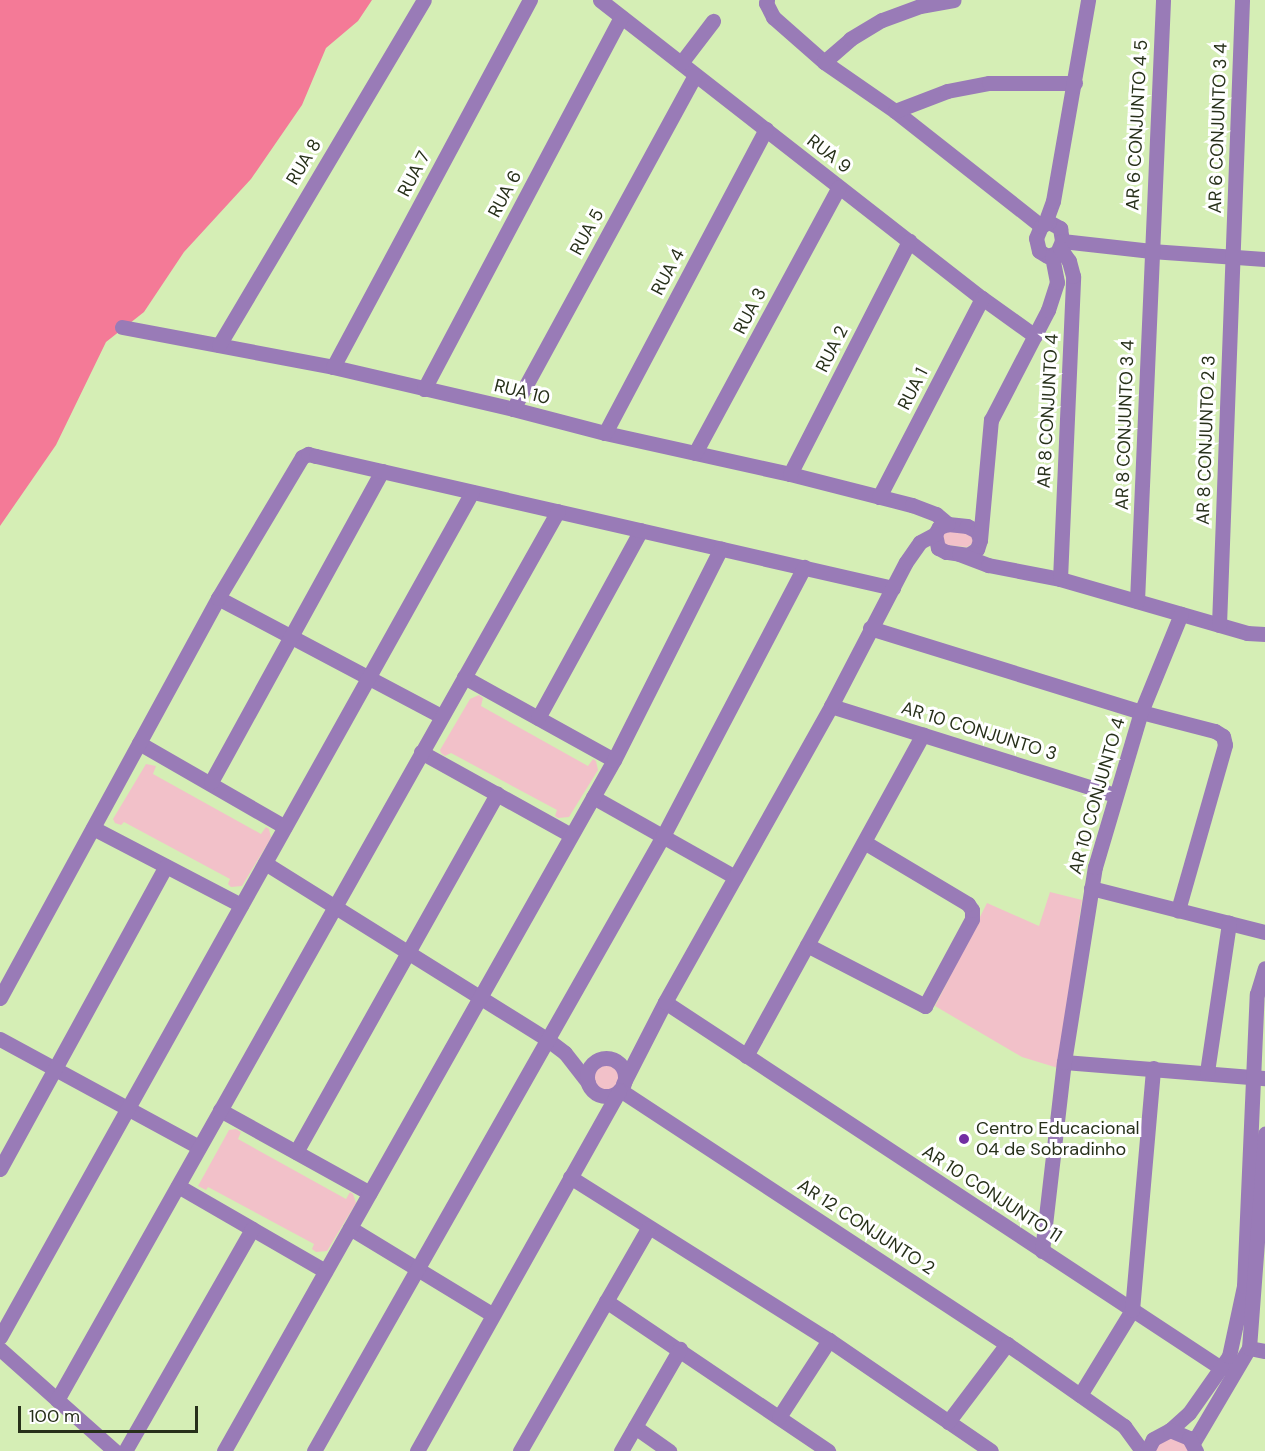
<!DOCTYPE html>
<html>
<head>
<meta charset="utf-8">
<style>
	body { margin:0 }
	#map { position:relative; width:1265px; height:1451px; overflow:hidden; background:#d5eeb5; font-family:"DM Sans",sans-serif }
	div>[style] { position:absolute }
	.green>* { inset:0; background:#f2c1c9 }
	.round { border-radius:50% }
	.forest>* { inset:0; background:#f47a97 }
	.minor>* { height:15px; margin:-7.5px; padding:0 7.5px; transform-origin:7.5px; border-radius:7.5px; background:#997bb7 }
	.minor>.ring { margin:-7.5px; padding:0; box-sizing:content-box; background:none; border:15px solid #997bb7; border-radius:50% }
	.dots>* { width:16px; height:16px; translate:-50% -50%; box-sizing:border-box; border:3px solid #fff; border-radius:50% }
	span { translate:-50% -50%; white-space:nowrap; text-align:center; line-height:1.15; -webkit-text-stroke:6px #fff; paint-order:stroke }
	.street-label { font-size:18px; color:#27301a }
	.poi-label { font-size:18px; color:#27301a }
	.left { translate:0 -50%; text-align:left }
	.scale { position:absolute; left:18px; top:1406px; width:180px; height:27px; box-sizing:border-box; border:3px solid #27301a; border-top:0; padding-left:8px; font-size:18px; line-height:21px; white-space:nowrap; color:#27301a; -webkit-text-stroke:4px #fff; paint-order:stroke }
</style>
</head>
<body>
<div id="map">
	<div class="green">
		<div style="clip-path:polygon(970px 529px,973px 543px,967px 547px,945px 545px,939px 533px)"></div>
		<div style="clip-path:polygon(479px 695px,483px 698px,481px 706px,588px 766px,593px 759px,596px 761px,598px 770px,569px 817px,558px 818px,555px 816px,557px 810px,451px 753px,445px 756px,441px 753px,440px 750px,470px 699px)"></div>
		<div style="clip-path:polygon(146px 764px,156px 766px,153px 774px,261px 834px,266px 827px,269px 829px,271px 838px,242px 886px,231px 887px,228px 884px,230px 879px,124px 822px,121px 825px,115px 823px,113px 819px)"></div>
		<div style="clip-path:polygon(1050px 892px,1082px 900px,1058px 1068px,1022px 1057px,935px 1006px,987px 903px,1039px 926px)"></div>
		<div class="round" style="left:593px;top:1063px;width:28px;height:28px"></div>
		<div style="clip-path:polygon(236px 1129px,241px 1132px,238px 1139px,346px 1199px,350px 1192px,353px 1194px,356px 1203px,327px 1251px,316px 1252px,312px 1249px,314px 1244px,208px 1187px,206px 1190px,198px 1186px,229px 1130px)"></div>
		<div style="clip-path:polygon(1173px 1433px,1192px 1451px,1153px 1451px,1153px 1448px)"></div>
	</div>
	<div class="forest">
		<div style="clip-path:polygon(0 0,372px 0,358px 21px,326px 48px,302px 105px,251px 179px,184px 252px,144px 312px,106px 342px,56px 445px,0 526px)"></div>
	</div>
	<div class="minor">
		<div style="left:600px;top:0;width:484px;rotate:38deg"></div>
		<div style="left:982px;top:298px;width:65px;rotate:35.6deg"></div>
		<div style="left:767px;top:0;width:3px;rotate:108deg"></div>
		<div style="left:766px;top:3px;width:16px;rotate:63deg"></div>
		<div style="left:773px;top:17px;width:68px;rotate:41.4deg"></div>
		<div style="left:824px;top:62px;width:86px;rotate:34.6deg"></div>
		<div style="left:895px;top:111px;width:186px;rotate:38.2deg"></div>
		<div style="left:824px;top:62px;width:35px;rotate:-41deg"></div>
		<div style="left:850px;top:39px;width:37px;rotate:-31deg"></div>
		<div style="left:882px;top:20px;width:40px;rotate:-20.2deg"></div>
		<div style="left:920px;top:6px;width:34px;rotate:-10deg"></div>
		<div style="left:681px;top:63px;width:53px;rotate:-52.7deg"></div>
		<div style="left:895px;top:111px;width:56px;rotate:-21deg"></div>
		<div style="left:947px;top:91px;width:43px;rotate:-10.8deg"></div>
		<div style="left:989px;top:83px;width:86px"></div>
		<div style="left:1049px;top:222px;width:13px;rotate:29deg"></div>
		<div style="left:1060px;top:228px;width:13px;rotate:81deg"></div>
		<div style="left:1062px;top:241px;width:13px;rotate:113deg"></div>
		<div style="left:1057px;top:253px;width:10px;rotate:163deg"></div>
		<div style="left:1047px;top:256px;width:9px;rotate:-148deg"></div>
		<div style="left:1039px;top:251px;width:13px;rotate:-103deg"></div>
		<div style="left:1036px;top:238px;width:13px;rotate:-67deg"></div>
		<div style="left:1041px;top:226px;width:9px;rotate:-27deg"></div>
		<div style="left:1045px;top:223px;width:23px;rotate:-70deg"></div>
		<div style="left:1053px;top:201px;width:204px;rotate:-80.1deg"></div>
		<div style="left:1062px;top:241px;width:90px;rotate:6.4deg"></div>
		<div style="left:1151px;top:251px;width:114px;rotate:4deg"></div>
		<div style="left:122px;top:327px;width:215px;rotate:10.7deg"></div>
		<div style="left:333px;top:367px;width:185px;rotate:13.1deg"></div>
		<div style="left:513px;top:409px;width:95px;rotate:14.6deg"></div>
		<div style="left:605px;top:433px;width:189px;rotate:12.5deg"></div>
		<div style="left:790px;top:474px;width:126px;rotate:14.3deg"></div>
		<div style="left:912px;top:505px;width:26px;rotate:21deg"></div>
		<div style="left:936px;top:514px;width:16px;rotate:40deg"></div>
		<div style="left:219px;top:345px;width:401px;rotate:-59.3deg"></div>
		<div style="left:333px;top:367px;width:417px;rotate:-61.8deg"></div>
		<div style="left:424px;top:389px;width:421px;rotate:-62.1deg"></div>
		<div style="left:513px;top:409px;width:380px;rotate:-61.4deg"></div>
		<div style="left:605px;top:433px;width:344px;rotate:-62.1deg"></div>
		<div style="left:695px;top:453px;width:302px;rotate:-61.6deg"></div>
		<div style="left:790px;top:474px;width:262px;rotate:-62.9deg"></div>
		<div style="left:879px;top:497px;width:224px;rotate:-62.6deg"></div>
		<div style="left:948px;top:524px;width:19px;rotate:6deg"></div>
		<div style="left:967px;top:526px;width:11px;rotate:27deg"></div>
		<div style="left:977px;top:531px;width:9px;rotate:72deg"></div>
		<div style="left:980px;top:540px;width:9px;rotate:108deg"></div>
		<div style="left:977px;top:549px;width:11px;rotate:146deg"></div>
		<div style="left:968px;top:555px;width:22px;rotate:-172deg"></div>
		<div style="left:946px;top:552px;width:9px;rotate:-153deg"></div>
		<div style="left:938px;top:548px;width:14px;rotate:-102deg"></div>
		<div style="left:935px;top:534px;width:8px;rotate:-60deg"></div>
		<div style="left:939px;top:527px;width:9px;rotate:-18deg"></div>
		<div style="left:980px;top:540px;width:121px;rotate:-84.8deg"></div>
		<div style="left:991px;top:420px;width:124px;rotate:-62.6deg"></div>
		<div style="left:1048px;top:310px;width:29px;rotate:-72deg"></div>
		<div style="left:1057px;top:282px;width:26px;rotate:-101deg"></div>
		<div style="left:959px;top:554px;width:31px;rotate:21deg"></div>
		<div style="left:988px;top:565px;width:73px;rotate:11deg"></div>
		<div style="left:1060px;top:579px;width:195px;rotate:16.1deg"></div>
		<div style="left:1247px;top:633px;width:18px;rotate:3deg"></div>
		<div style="left:1060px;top:579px;width:303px;rotate:-87.5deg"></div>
		<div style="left:1073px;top:276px;width:16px;rotate:-105deg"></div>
		<div style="left:1069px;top:261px;width:16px;rotate:-125deg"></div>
		<div style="left:218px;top:598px;width:252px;rotate:27.9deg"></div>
		<div style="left:1137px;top:601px;width:602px;rotate:-87.52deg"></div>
		<div style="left:1219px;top:625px;width:625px;rotate:-87.89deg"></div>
		<div style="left:870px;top:628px;width:284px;rotate:17.2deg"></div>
		<div style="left:1141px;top:712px;width:76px;rotate:14.4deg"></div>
		<div style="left:1215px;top:731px;width:9px;rotate:32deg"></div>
		<div style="left:1223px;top:736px;width:9px;rotate:77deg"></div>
		<div style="left:1225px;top:745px;width:172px;rotate:105.9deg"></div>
		<div style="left:464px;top:677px;width:171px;rotate:29deg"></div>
		<div style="left:831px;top:706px;width:298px;rotate:17.4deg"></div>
		<div style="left:538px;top:718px;width:214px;rotate:-61.3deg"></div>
		<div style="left:139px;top:743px;width:168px;rotate:29.9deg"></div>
		<div style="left:421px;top:752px;width:171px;rotate:29deg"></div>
		<div style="left:211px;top:782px;width:355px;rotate:-61.2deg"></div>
		<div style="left:593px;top:797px;width:163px;rotate:29.4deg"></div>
		<div style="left:93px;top:828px;width:167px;rotate:27.5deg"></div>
		<div style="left:265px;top:863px;width:334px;rotate:32deg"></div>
		<div style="left:548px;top:1040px;width:21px;rotate:37deg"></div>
		<div style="left:565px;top:1053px;width:37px;rotate:52deg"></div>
		<div style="left:1091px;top:888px;width:179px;rotate:14.2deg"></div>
		<div style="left:807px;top:945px;width:133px;rotate:27.3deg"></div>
		<div style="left:925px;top:1006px;width:99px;rotate:-61.6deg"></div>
		<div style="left:972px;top:919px;width:9px;rotate:-90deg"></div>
		<div style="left:972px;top:910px;width:7px;rotate:-124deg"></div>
		<div style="left:968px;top:904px;width:121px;rotate:-149.2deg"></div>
		<div style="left:0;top:998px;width:456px;rotate:-61.4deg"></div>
		<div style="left:218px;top:598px;width:164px;rotate:-59.2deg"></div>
		<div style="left:302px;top:457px;width:7px;rotate:-27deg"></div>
		<div style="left:308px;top:454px;width:8px;rotate:14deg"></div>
		<div style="left:316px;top:456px;width:592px;rotate:12.89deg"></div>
		<div style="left:665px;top:1002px;width:666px;rotate:33.36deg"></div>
		<div style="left:0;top:1039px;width:226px;rotate:28.5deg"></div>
		<div style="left:746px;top:1056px;width:367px;rotate:-61.2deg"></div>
		<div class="ring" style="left:587px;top:1058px;width:23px;height:23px"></div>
		<div style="left:1064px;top:1062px;width:202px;rotate:4.6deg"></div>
		<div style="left:1207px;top:1072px;width:151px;rotate:-81.6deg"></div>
		<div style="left:623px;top:1084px;width:92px;rotate:-62.9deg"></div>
		<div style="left:665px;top:1002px;width:339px;rotate:-60.7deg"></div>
		<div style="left:831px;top:706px;width:162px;rotate:-62.5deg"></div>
		<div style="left:906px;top:562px;width:24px;rotate:-55deg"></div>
		<div style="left:920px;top:542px;width:17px;rotate:-28deg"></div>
		<div style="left:620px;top:1090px;width:463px;rotate:33.3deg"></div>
		<div style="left:1007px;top:1344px;width:143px;rotate:35deg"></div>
		<div style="left:1124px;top:1426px;width:31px;rotate:54deg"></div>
		<div style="left:220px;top:1110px;width:171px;rotate:29deg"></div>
		<div style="left:296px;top:1152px;width:411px;rotate:-60.7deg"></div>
		<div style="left:0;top:1169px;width:345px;rotate:-61.3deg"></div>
		<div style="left:570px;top:1177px;width:306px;rotate:32.2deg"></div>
		<div style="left:829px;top:1340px;width:196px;rotate:34.4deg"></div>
		<div style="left:178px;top:1186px;width:170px;rotate:30deg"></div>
		<div style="left:350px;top:1228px;width:167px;rotate:31.3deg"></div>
		<div style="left:1042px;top:1251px;width:190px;rotate:-83.4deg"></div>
		<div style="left:1064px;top:1062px;width:197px;rotate:-81deg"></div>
		<div style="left:1095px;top:867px;width:162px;rotate:-73.5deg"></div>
		<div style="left:1141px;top:712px;width:106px;rotate:-67.8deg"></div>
		<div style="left:606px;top:1301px;width:268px;rotate:34deg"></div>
		<div style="left:0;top:1337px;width:968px;rotate:-60.81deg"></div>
		<div style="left:1249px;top:1348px;width:16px;rotate:11deg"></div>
		<div style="left:0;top:1349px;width:154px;rotate:41.6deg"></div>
		<div style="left:1080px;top:1395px;width:100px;rotate:-58.5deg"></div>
		<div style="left:1132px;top:1310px;width:243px;rotate:-85deg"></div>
		<div style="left:57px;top:1400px;width:1020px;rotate:-60.6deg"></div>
		<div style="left:779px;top:1417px;width:92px;rotate:-57deg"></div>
		<div style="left:948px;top:1422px;width:98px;rotate:-52.9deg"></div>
		<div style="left:635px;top:1427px;width:42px;rotate:35.2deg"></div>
		<div style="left:1170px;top:1430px;width:25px;rotate:-42deg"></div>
		<div style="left:1189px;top:1413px;width:70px;rotate:-54.9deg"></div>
		<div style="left:1229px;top:1356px;width:72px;rotate:-77.9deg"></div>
		<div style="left:1244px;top:1286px;width:292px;rotate:-87.5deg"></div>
		<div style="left:1257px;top:994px;width:27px;rotate:-73deg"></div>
		<div style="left:1193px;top:1443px;width:110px;rotate:-59.5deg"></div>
		<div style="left:1249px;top:1348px;width:215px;rotate:-85.7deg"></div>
		<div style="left:125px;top:1451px;width:256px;rotate:-60.2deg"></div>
		<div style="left:224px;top:1451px;width:793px;rotate:-60.56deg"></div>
		<div style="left:614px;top:760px;width:237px;rotate:-63.2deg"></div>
		<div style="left:314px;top:1451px;width:707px;rotate:-60.43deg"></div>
		<div style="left:663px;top:836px;width:304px;rotate:-62.3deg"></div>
		<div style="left:417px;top:1451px;width:413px;rotate:-60.7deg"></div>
		<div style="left:520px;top:1451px;width:257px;rotate:-60.1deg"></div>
		<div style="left:621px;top:1451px;width:118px;rotate:-60deg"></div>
		<div style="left:1147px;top:1451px;width:13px;rotate:-63deg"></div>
		<div style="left:1153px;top:1439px;width:19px;rotate:-28deg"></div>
		<div style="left:1170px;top:1430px;width:21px;rotate:23deg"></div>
		<div style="left:1189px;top:1438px;width:15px;rotate:62deg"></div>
	</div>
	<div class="dots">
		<div style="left:964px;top:1139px;background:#712ea2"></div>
	</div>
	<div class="street-label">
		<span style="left:1137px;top:125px;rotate:-87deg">AR 6 CONJUNTO 4 5</span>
		<span style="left:1218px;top:128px;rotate:-88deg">AR 6 CONJUNTO 3 4</span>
		<span style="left:829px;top:154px;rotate:38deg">RUA 9</span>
		<span style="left:304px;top:162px;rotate:-59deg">RUA 8</span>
		<span style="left:414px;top:174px;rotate:-62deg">RUA 7</span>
		<span style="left:505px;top:194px;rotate:-62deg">RUA 6</span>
		<span style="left:587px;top:232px;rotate:-61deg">RUA 5</span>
		<span style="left:668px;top:272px;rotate:-62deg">RUA 4</span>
		<span style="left:750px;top:311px;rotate:-62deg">RUA 3</span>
		<span style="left:832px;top:349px;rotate:-63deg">RUA 2</span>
		<span style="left:913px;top:389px;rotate:-63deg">RUA 1</span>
		<span style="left:522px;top:392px;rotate:14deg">RUA 10</span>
		<span style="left:1048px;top:411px;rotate:-87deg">AR 8 CONJUNTO 4</span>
		<span style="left:1125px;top:425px;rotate:-88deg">AR 8 CONJUNTO 3 4</span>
		<span style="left:1206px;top:440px;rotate:-88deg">AR 8 CONJUNTO 2 3</span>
		<span style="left:979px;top:731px;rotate:17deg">AR 10 CONJUNTO 3</span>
		<span style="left:1097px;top:796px;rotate:-74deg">AR 10 CONJUNTO 4</span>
		<span style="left:992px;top:1194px;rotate:33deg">AR 10 CONJUNTO 11</span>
		<span style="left:866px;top:1227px;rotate:33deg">AR 12 CONJUNTO 2</span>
	</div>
	<div class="poi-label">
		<span class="left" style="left:976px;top:1139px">Centro Educacional<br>04 de Sobradinho</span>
	</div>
	<div class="scale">100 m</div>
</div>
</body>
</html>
